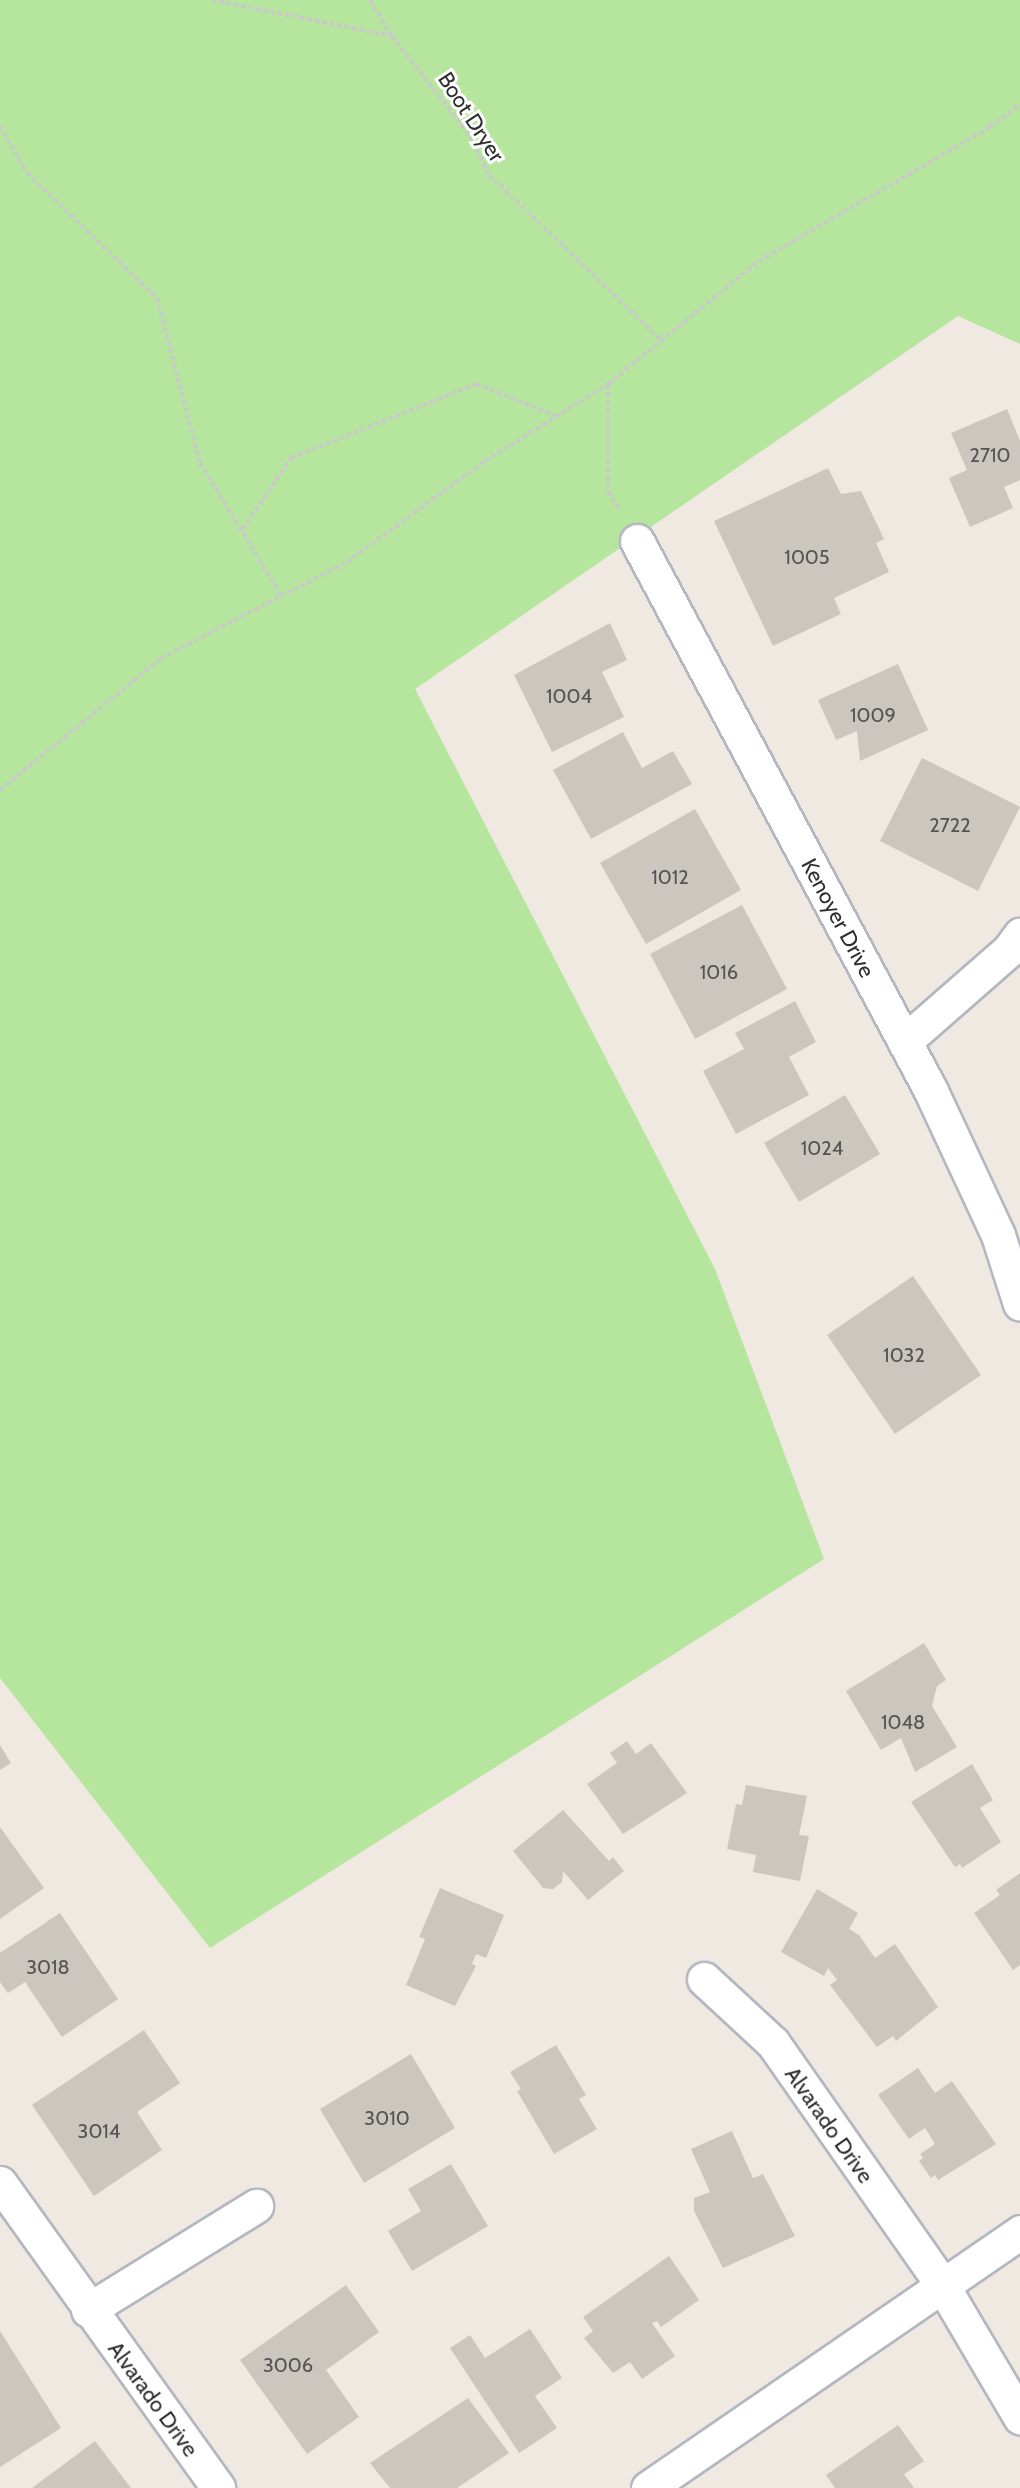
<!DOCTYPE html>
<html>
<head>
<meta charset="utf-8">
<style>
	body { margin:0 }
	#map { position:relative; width:1020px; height:2488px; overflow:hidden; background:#efe9e1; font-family:Cabin,sans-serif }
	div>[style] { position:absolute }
	.green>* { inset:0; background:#b6e59e }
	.building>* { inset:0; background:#cbc7bf }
	.path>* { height:4px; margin-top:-2px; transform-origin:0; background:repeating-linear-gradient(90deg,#c9c9c9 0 4.5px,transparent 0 7.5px) }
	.roads { filter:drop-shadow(2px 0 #b4b7c1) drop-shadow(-2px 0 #b4b7c1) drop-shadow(0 2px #b4b7c1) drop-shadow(0 -2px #b4b7c1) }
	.street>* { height:33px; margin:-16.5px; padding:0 16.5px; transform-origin:16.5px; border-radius:16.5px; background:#fff }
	span { translate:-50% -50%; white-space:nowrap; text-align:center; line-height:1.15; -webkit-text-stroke:6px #fff; paint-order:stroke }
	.number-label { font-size:20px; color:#555452 }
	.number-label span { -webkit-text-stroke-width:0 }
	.street-label { font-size:22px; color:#2e2e2e }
</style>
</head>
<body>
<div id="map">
	<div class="green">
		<div style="clip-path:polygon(0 0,1020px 0,1020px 344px,958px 316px,415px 689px,715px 1269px,824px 1559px,210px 1948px,0 1678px)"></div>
	</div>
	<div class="building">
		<div style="clip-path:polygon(1007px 409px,1020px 441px,1020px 480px,1004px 487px,1013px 508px,970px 527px,949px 478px,967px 470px,951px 433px)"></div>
		<div style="clip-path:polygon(828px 468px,841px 494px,861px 491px,884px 539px,876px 543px,889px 572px,834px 598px,841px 614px,773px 646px,714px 521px)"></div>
		<div style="clip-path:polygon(610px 623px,627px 660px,602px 672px,624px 717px,552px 752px,514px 675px)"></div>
		<div style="clip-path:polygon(898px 664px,928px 730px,860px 761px,857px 731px,836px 740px,818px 700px)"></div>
		<div style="clip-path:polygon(623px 732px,642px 768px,673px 751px,692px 784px,591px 839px,553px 770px)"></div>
		<div style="clip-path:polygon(922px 758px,1020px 807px,978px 891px,880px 841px)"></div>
		<div style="clip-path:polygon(695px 809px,741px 890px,646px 944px,600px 863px)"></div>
		<div style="clip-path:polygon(742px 905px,787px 989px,695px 1039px,650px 954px)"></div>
		<div style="clip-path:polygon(795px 1001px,816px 1042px,789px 1057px,809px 1095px,736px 1134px,703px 1071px,744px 1049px,735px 1033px)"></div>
		<div style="clip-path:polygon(845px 1095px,880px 1154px,799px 1202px,764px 1143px)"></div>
		<div style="clip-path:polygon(913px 1276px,981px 1375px,895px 1434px,827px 1335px)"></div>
		<div style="clip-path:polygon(924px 1643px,946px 1680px,937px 1686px,932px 1706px,957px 1747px,915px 1772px,901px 1738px,881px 1750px,846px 1691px)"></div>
		<div style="clip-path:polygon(627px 1741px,636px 1754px,651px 1743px,687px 1793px,623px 1834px,587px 1784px,617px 1763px,610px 1753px)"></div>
		<div style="clip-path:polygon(0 1745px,11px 1763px,0 1770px)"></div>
		<div style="clip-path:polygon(972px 1764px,993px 1800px,980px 1808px,1001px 1842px,962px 1868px,960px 1864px,955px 1867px,911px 1802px)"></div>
		<div style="clip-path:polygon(746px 1785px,807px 1796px,799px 1835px,809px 1836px,800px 1881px,753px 1872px,756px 1855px,727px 1849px,736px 1804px,742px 1805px)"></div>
		<div style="clip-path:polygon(563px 1810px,609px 1861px,613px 1857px,624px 1871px,588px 1900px,563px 1871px,562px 1882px,553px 1889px,543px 1888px,513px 1851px)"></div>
		<div style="clip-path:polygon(0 1827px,44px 1888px,0 1919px)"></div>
		<div style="clip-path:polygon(1020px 1873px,1020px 1965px,1013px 1970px,974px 1913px,1000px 1895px,996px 1890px)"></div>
		<div style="clip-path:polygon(440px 1888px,504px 1915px,486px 1958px,476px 1954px,472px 1964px,476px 1966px,455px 2006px,406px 1985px,425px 1939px,419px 1937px)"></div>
		<div style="clip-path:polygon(817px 1889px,858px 1913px,849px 1929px,859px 1935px,875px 1958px,895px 1944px,938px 2007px,896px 2041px,893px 2036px,877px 2047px,830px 1985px,837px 1980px,828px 1968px,824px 1976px,781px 1952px)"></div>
		<div style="clip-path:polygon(60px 1913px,118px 1999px,62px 2037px,25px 1982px,8px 1993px,0 1982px,0 1953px)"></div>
		<div style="clip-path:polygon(144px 2030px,180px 2083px,137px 2112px,162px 2150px,94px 2196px,32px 2105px)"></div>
		<div style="clip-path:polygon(556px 2045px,586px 2095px,579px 2099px,597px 2129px,554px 2154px,517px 2091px,521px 2089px,510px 2072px)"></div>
		<div style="clip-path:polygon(411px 2054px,455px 2128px,364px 2183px,320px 2109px)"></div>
		<div style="clip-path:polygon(918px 2068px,935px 2093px,952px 2081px,996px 2144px,938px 2180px,935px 2175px,931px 2178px,919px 2161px,923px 2158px,920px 2154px,935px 2144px,925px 2128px,909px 2139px,878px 2095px)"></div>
		<div style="clip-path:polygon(732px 2131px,753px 2178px,763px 2174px,795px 2236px,723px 2268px,694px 2211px,694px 2198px,710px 2192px,691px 2149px)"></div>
		<div style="clip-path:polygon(451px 2164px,488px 2226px,412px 2271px,388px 2231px,421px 2211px,408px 2189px)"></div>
		<div style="clip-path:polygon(669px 2256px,699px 2300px,661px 2327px,657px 2321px,652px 2323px,675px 2356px,642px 2379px,630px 2362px,613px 2373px,584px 2338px,593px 2331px,583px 2317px)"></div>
		<div style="clip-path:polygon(346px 2285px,379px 2332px,326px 2370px,359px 2417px,307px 2454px,240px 2360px)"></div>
		<div style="clip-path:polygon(530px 2329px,562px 2378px,535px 2396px,557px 2428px,519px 2453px,450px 2348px,470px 2335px,485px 2358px)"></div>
		<div style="clip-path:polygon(0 2331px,61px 2428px,0 2467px)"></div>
		<div style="clip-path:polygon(468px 2398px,509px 2453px,457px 2488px,390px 2488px,370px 2463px)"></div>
		<div style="clip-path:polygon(898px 2425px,924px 2461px,904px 2474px,914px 2488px,835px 2488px,826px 2475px)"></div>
		<div style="clip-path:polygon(95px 2441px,131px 2488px,32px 2488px)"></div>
	</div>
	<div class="path">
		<div style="left:212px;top:0;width:184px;rotate:11.3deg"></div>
		<div style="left:392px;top:36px;width:127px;rotate:52deg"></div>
		<div style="left:470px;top:136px;width:43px;rotate:64deg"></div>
		<div style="left:489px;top:175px;width:237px;rotate:43.8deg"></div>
		<div style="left:370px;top:0;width:41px;rotate:59deg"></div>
		<div style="left:0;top:126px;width:54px;rotate:60.1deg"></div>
		<div style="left:27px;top:173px;width:180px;rotate:43.9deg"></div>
		<div style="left:157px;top:298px;width:171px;rotate:75.4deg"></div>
		<div style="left:200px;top:463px;width:157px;rotate:58.5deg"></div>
		<div style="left:608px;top:385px;width:107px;rotate:90deg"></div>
		<div style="left:608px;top:492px;width:23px;rotate:59deg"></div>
		<div style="left:243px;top:529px;width:86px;rotate:-55.9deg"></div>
		<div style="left:291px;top:458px;width:199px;rotate:-21.8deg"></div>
		<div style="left:476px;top:384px;width:87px;rotate:21.6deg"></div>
		<div style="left:0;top:790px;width:208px;rotate:-39.3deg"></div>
		<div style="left:161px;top:658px;width:209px;rotate:-27.3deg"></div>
		<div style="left:347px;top:562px;width:171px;rotate:-36.2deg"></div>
		<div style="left:485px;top:461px;width:145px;rotate:-32deg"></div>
		<div style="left:608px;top:384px;width:195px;rotate:-39.2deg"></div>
		<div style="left:759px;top:261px;width:267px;rotate:-30.1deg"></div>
		<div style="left:990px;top:127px;width:38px;rotate:-37deg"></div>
	</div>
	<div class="roads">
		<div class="street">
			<div style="left:637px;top:541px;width:621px;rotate:61.87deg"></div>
			<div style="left:930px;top:1089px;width:161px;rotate:65deg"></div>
			<div style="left:998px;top:1235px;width:72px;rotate:72.3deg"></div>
			<div style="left:905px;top:1041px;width:138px;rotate:-41.2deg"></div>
			<div style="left:1009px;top:950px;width:19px;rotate:-54deg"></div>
			<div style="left:704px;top:1979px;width:94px;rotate:42.8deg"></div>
			<div style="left:773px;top:2043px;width:293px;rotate:55deg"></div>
			<div style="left:941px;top:2283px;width:156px;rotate:59.5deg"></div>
			<div style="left:0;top:2183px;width:375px;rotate:54.4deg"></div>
			<div style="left:88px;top:2310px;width:198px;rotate:-31.8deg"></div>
			<div style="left:648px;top:2488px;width:452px;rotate:-34.5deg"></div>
		</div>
	</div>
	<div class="number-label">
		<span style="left:990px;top:455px">2710</span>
		<span style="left:807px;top:557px">1005</span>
		<span style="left:569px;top:696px">1004</span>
		<span style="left:873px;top:715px">1009</span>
		<span style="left:950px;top:825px">2722</span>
		<span style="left:670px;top:877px">1012</span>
		<span style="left:719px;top:972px">1016</span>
		<span style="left:822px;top:1148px">1024</span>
		<span style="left:904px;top:1355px">1032</span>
		<span style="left:903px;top:1722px">1048</span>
		<span style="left:48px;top:1967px">3018</span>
		<span style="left:387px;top:2118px">3010</span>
		<span style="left:99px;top:2131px">3014</span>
		<span style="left:288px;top:2365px">3006</span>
	</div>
	<div class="street-label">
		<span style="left:471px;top:117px;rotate:57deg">Boot Dryer</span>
		<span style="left:838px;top:918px;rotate:62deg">Kenoyer Drive</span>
		<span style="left:829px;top:2125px;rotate:55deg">Alvarado Drive</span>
		<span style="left:153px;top:2399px;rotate:54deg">Alvarado Drive</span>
	</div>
</div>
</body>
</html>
